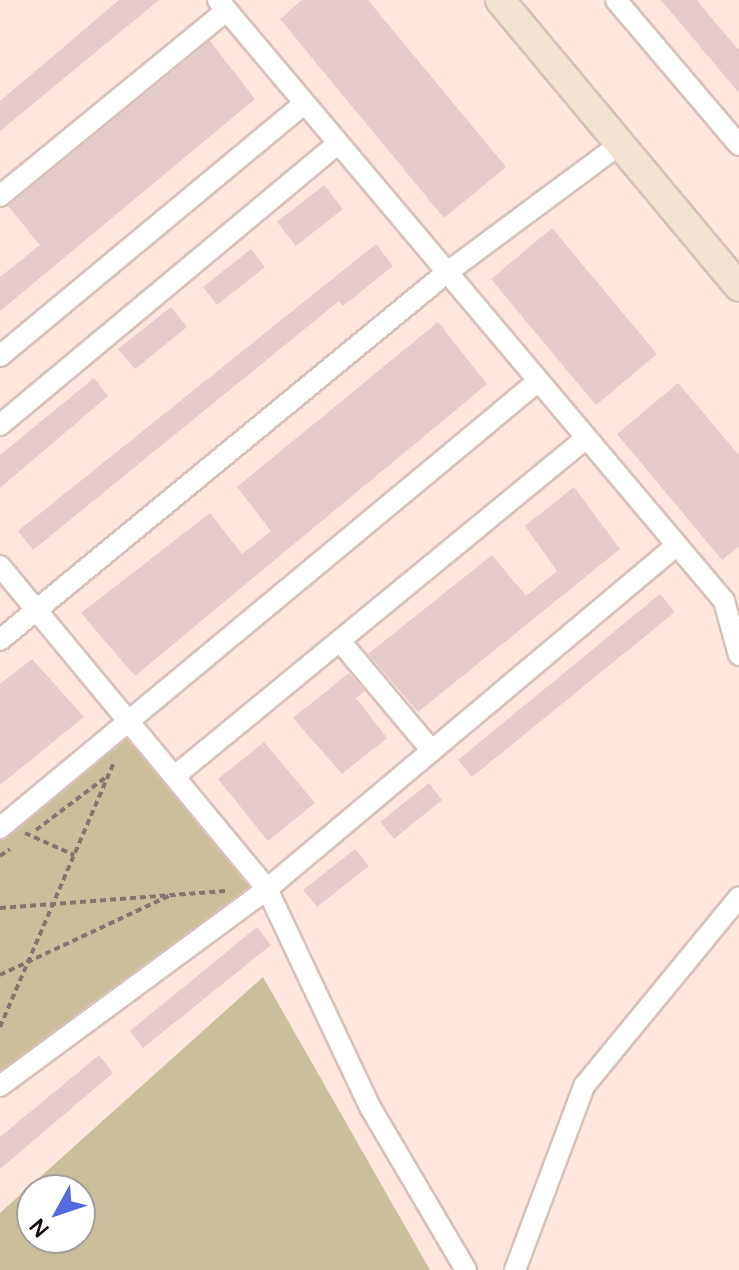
<!DOCTYPE html>
<html>
<head>
<meta charset="utf-8">
<style>
	body { margin:0 }
	#map { position:relative; width:739px; height:1270px; overflow:hidden; background:#ffe7df; font-family:Manrope,sans-serif }
	div>[style] { position:absolute }
	.green>* { inset:0; background:#cbbf9b }
	.building>* { inset:0; background:#e4cacb }
	.path>* { height:4px; margin-top:-2px; transform-origin:0; background:repeating-linear-gradient(90deg,#84756f 0 6px,transparent 0 10px) }
	.roads { filter:drop-shadow(2px 0 #d7c0b8) drop-shadow(-2px 0 #d7c0b8) drop-shadow(0 2px #d7c0b8) drop-shadow(0 -2px #d7c0b8) }
	.street>* { height:20px; margin:-10px; padding:0 10px; transform-origin:10px; border-radius:10px; background:#fff }
	.secondary>* { height:28px; margin:-14px; padding:0 14px; transform-origin:14px; border-radius:14px; background:#f4e3d0 }
	span { translate:-50% -50%; white-space:nowrap; text-align:center; line-height:1.15; -webkit-text-stroke:8px #fff; paint-order:stroke }
	.north { position:absolute; left:16px; top:1174px; width:80px; height:80px; box-sizing:border-box; background:#fff; border:2px solid #a19e9d; border-radius:50%; rotate:230deg; font-size:22px; font-weight:700; line-height:32px; text-align:center; color:#130c09 }
	.north::after { content:''; display:block; margin:auto; width:28px; height:36px; background:#546be0; clip-path:polygon(50% 0,100% 100%,50% 72%,0 100%) }
</style>
</head>
<body>
<div id="map">
	<div class="green">
		<div style="clip-path:polygon(131px 722px,267px 889px,0 1086px,0 828px)"></div>
		<div style="clip-path:polygon(evenodd,263px 977px,430px 1270px,0 1270px,0 1213px,263px 977px,80px 1190px,80px 1238px,32px 1238px,32px 1190px,80px 1190px)"></div>
	</div>
	<div class="building">
		<div style="clip-path:polygon(119px 0,159px 0,0 131px,0 101px)"></div>
		<div style="clip-path:polygon(302px 0,368px 0,506px 167px,444px 218px,280px 19px)"></div>
		<div style="clip-path:polygon(661px 0,697px 0,717px 25px,739px 50px,739px 93px)"></div>
		<div style="clip-path:polygon(210px 41px,255px 99px,0 311px,0 277px,40px 245px,8px 206px)"></div>
		<div style="clip-path:polygon(324px 185px,343px 209px,296px 246px,277px 222px)"></div>
		<div style="clip-path:polygon(552px 228px,657px 354px,596px 405px,491px 279px)"></div>
		<div style="clip-path:polygon(376px 244px,393px 266px,343px 306px,339px 301px,33px 550px,18px 531px)"></div>
		<div style="clip-path:polygon(251px 249px,265px 267px,217px 305px,203px 287px)"></div>
		<div style="clip-path:polygon(171px 307px,187px 327px,135px 369px,118px 349px)"></div>
		<div style="clip-path:polygon(438px 322px,487px 384px,135px 676px,81px 613px,210px 513px,242px 554px,271px 531px,237px 487px)"></div>
		<div style="clip-path:polygon(94px 378px,108px 396px,0 488px,0 455px)"></div>
		<div style="clip-path:polygon(678px 383px,739px 455px,739px 546px,722px 560px,617px 434px)"></div>
		<div style="clip-path:polygon(574px 487px,620px 549px,418px 712px,368px 654px,492px 555px,526px 596px,557px 571px,525px 526px)"></div>
		<div style="clip-path:polygon(660px 594px,675px 612px,472px 777px,458px 760px)"></div>
		<div style="clip-path:polygon(32px 659px,84px 717px,0 785px,0 684px)"></div>
		<div style="clip-path:polygon(349px 673px,365px 691px,356px 698px,387px 738px,342px 774px,293px 718px)"></div>
		<div style="clip-path:polygon(264px 742px,315px 803px,268px 841px,218px 779px)"></div>
		<div style="clip-path:polygon(429px 783px,442px 800px,394px 839px,380px 822px)"></div>
		<div style="clip-path:polygon(355px 849px,369px 866px,317px 907px,303px 890px)"></div>
		<div style="clip-path:polygon(257px 927px,271px 945px,143px 1048px,130px 1031px)"></div>
		<div style="clip-path:polygon(99px 1055px,113px 1073px,0 1169px,0 1137px)"></div>
	</div>
	<div class="path">
		<div style="left:36px;top:830px;width:88px;rotate:-37.1deg"></div>
		<div style="left:25px;top:833px;width:54px;rotate:24.2deg"></div>
		<div style="left:0;top:856px;width:12px;rotate:-35deg"></div>
		<div style="left:0;top:908px;width:226px;rotate:-4.3deg"></div>
		<div style="left:0;top:975px;width:189px;rotate:-25.1deg"></div>
		<div style="left:0;top:1027px;width:286px;rotate:-66.7deg"></div>
	</div>
	<div class="roads">
		<div class="street">
			<div style="left:218px;top:0;width:786px;rotate:49.9deg"></div>
			<div style="left:724px;top:601px;width:56px;rotate:74.5deg"></div>
			<div style="left:616px;top:0;width:190px;rotate:49.7deg"></div>
			<div style="left:0;top:196px;width:292px;rotate:-39.3deg"></div>
			<div style="left:0;top:356px;width:395px;rotate:-39.7deg"></div>
			<div style="left:0;top:425px;width:439px;rotate:-39.8deg"></div>
			<div style="left:0;top:566px;width:419px;rotate:50.4deg"></div>
			<div style="left:267px;top:889px;width:241px;rotate:64.7deg"></div>
			<div style="left:370px;top:1107px;width:189px;rotate:59.5deg"></div>
			<div style="left:0;top:640px;width:576px;rotate:-39.44deg"></div>
			<div style="left:445px;top:274px;width:218px;rotate:-36.6deg"></div>
			<div style="left:340px;top:641px;width:143px;rotate:50.1deg"></div>
			<div style="left:176px;top:775px;width:529px;rotate:-39.4deg"></div>
			<div style="left:0;top:828px;width:698px;rotate:-39.71deg"></div>
			<div style="left:0;top:1086px;width:332px;rotate:-36.4deg"></div>
			<div style="left:267px;top:889px;width:535px;rotate:-40deg"></div>
			<div style="left:515px;top:1270px;width:197px;rotate:-69.4deg"></div>
			<div style="left:584px;top:1086px;width:244px;rotate:-50.6deg"></div>
		</div>
		<div class="secondary">
			<div style="left:500px;top:0;width:373px;rotate:50.2deg"></div>
		</div>
	</div>
	<div class="north">N</div>
</div>
</body>
</html>
